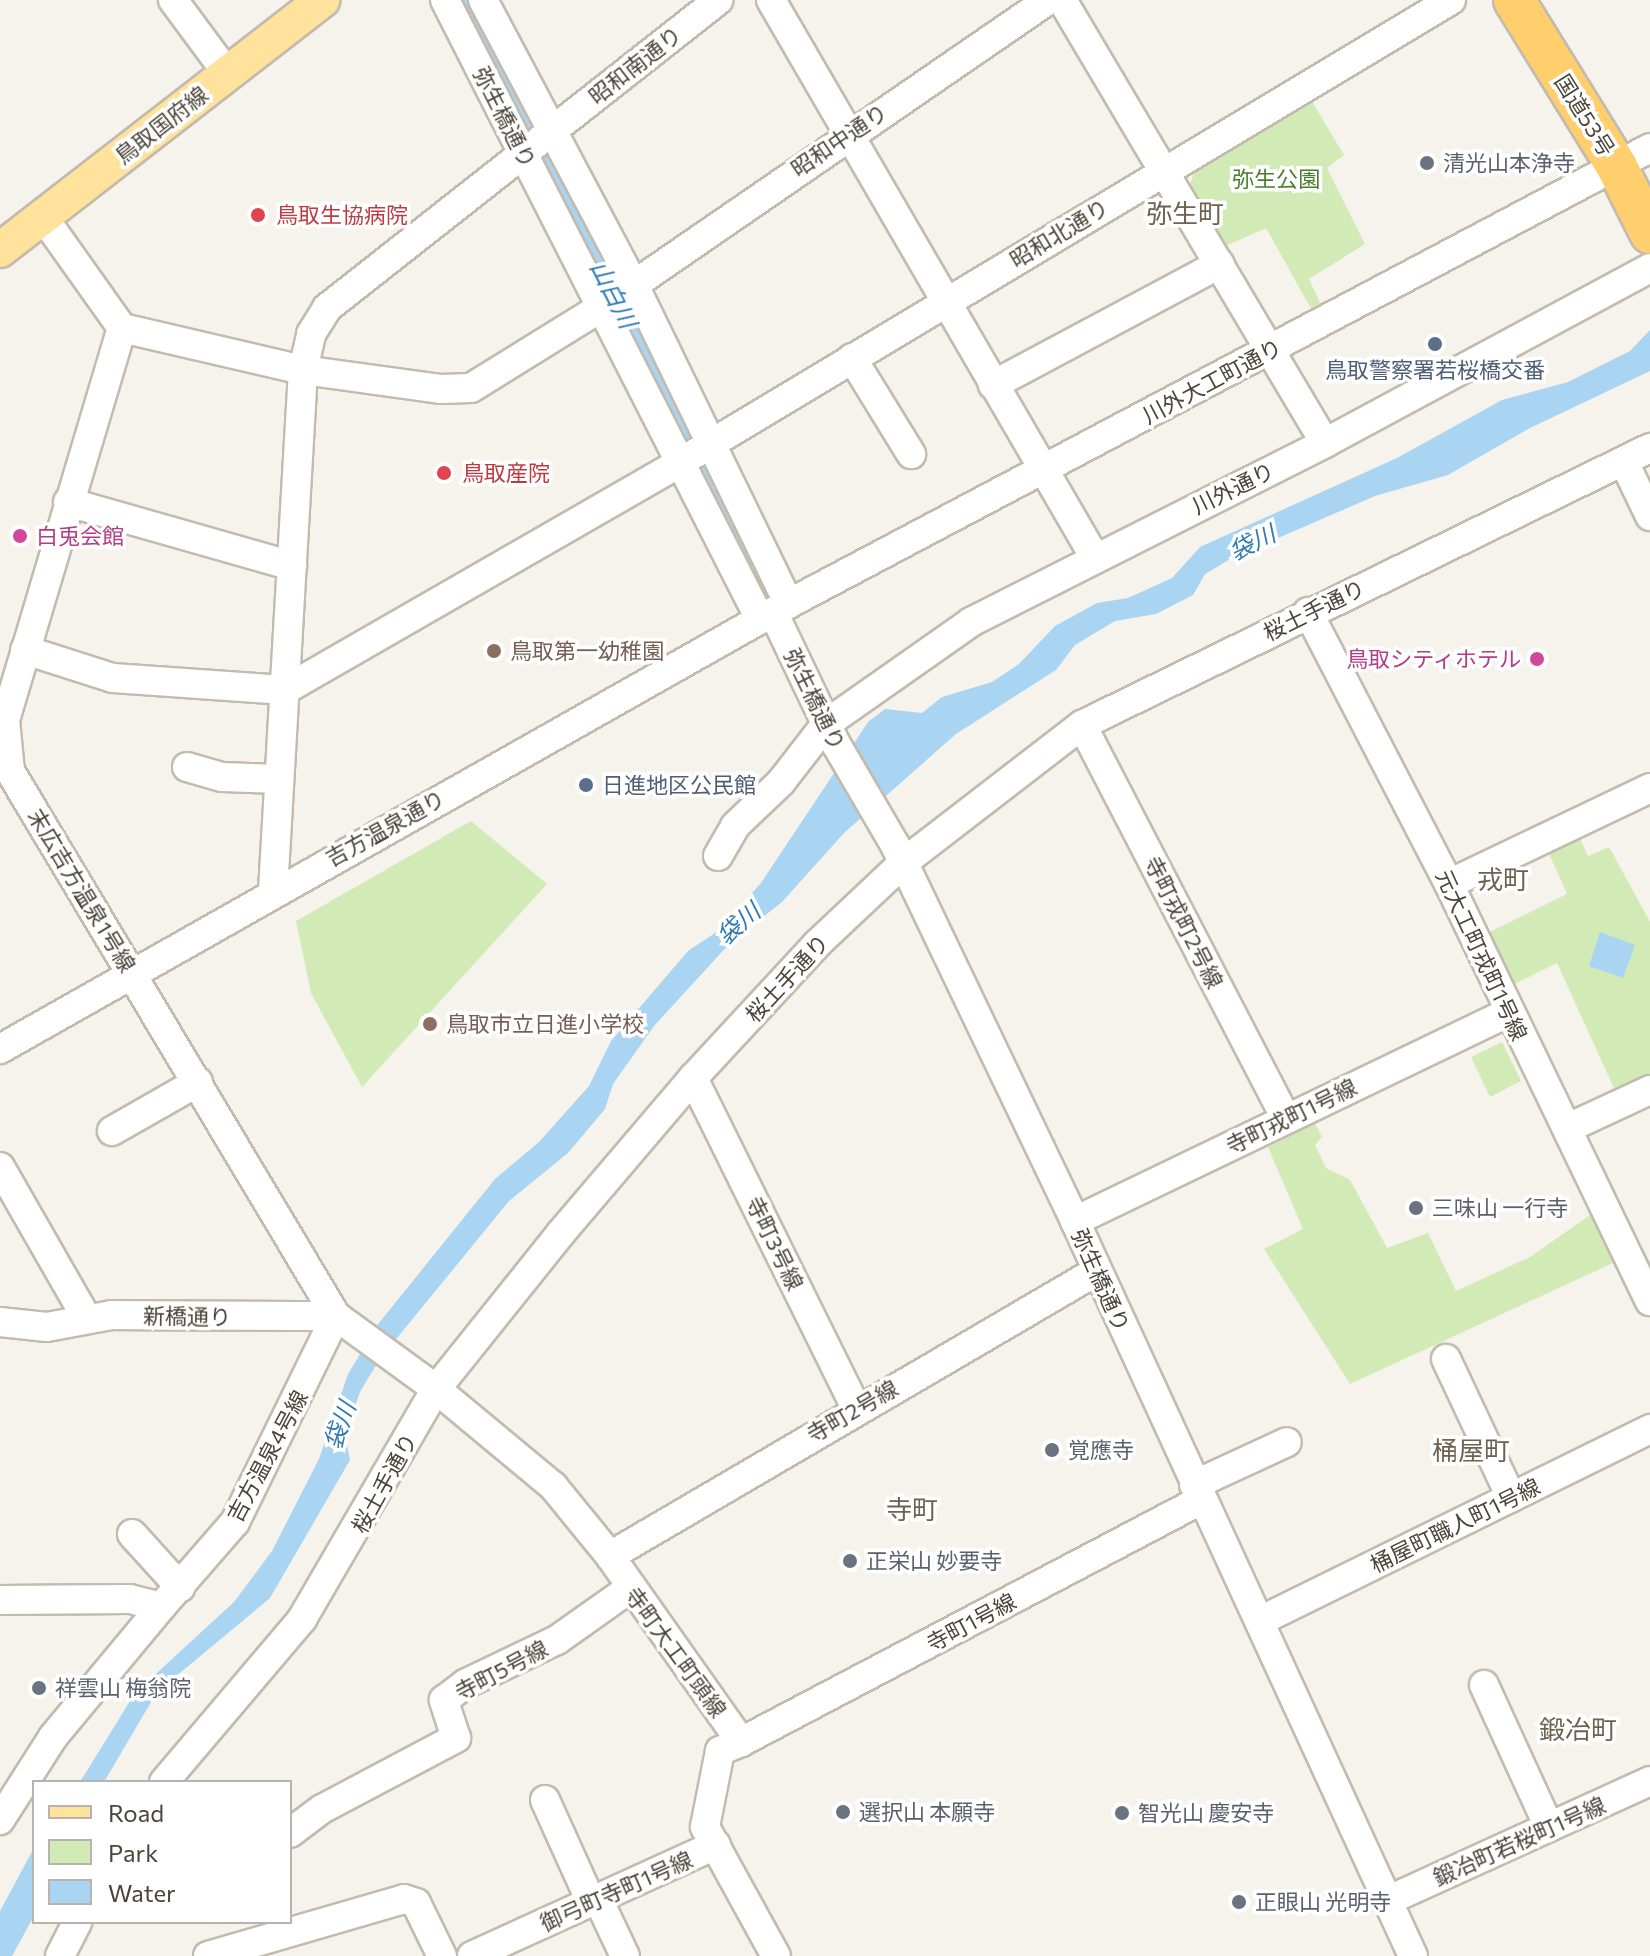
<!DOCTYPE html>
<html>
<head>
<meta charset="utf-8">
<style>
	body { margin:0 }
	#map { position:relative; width:1650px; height:1956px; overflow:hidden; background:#f6f3ec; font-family:Commissioner,"Noto Sans JP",sans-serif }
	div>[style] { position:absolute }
	.green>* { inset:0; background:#d2eab5 }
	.water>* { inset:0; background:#a9d4f2 }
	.river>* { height:42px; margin:-21px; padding:0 21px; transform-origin:21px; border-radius:21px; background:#a9d4f2 }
	.roads { filter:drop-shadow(2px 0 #c2bbae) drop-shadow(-2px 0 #c2bbae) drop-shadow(0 2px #c2bbae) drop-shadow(0 -2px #c2bbae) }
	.minor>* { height:28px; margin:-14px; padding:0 14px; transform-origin:14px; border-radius:14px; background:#fff }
	.major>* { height:34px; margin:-17px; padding:0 17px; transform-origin:17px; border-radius:17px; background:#ffe39c }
	.highway>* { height:40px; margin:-20px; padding:0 20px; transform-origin:20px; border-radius:20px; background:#ffcf6e }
	.dots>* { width:22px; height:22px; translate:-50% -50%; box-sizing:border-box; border:4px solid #fff; border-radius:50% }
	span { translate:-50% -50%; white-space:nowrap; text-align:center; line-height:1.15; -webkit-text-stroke:7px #fff; paint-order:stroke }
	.street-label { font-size:22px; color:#4b4439 }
	.worship-label { font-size:22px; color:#5b616d }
	.left { translate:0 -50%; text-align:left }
	.park-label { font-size:22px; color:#4a7f2a }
	.health-label { font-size:22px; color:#be3a42 }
	.service-label { font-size:22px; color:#4e5e75 }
	.hotel-label { font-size:22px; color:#b23c85 }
	.right { translate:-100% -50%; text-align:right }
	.education-label { font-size:22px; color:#785e54 }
	.water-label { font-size:24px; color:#2e7ab2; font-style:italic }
	.quarter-label { font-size:26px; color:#6e6250 }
	.legend { position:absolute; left:32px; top:1780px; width:260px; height:144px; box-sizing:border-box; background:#fff; border:2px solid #b7b4b0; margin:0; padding:10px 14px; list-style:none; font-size:24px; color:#4b4439 }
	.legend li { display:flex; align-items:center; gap:16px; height:40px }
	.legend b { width:40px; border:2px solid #b7b4b0 }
</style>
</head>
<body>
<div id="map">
	<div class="green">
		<div style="clip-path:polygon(1311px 100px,1344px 155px,1327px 168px,1365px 244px,1309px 279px,1323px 309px,1314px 314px,1266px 228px,1226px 246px,1190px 185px,1195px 170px)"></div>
		<div style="clip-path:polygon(471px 821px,547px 884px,362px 1087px,311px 993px,296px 921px)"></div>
		<div style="clip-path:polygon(1579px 837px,1588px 856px,1609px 847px,1650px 922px,1650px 1082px,1618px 1097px,1557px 963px,1505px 989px,1480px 937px,1567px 894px,1548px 851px)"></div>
		<div style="clip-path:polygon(1502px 1042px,1521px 1081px,1490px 1097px,1471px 1057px)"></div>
		<div style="clip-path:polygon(1315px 1123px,1322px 1137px,1315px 1145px,1326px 1168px,1350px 1180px,1387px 1248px,1428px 1233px,1456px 1291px,1530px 1257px,1590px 1215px,1613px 1263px,1350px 1384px,1264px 1249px,1303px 1229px,1268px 1147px)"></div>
	</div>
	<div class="water">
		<div style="clip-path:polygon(1650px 330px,1650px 371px,1530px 428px,1448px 475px,1375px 496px,1232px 558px,1205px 574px,1193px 595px,1156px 614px,1115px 621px,1075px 645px,1056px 670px,956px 734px,844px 833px,782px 902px,731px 942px,654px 1026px,613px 1084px,605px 1109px,568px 1153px,509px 1201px,379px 1360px,360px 1392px,345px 1435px,350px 1460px,270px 1598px,157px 1692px,104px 1782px,80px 1782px,135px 1693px,234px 1602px,272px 1551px,319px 1459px,348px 1374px,379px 1323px,495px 1179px,539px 1142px,589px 1086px,611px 1041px,688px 951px,718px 931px,761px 883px,868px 722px,885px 709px,922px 713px,942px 697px,992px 682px,1019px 664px,1055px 626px,1097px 603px,1128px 598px,1172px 578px,1200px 547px,1397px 458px,1502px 400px,1568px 382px,1630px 351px)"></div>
		<div style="clip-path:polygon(1600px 932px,1635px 945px,1623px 978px,1589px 966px)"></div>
		<div style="clip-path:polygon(34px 1848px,34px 1916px,12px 1956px,0 1956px,0 1911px)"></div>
	</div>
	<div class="river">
		<div style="left:467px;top:0;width:659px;rotate:63.4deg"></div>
	</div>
	<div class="roads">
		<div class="minor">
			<div style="left:173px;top:0;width:91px;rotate:53.5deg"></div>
			<div style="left:445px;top:0;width:695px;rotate:63.03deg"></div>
			<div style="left:483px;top:0;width:320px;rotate:62.1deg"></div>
			<div style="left:633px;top:283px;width:357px;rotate:64.1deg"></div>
			<div style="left:771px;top:0;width:643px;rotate:59.85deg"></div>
			<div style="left:1062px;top:0;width:515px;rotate:59.3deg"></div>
			<div style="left:122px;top:328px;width:186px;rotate:13.1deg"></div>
			<div style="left:303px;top:370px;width:138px;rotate:7.9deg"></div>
			<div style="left:440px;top:389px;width:31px;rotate:-2deg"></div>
			<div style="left:471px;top:388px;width:155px;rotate:-31.8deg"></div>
			<div style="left:603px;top:306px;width:540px;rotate:-34.51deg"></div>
			<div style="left:852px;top:358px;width:113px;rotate:58.4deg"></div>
			<div style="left:993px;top:385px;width:257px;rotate:-28.1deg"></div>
			<div style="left:1624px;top:462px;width:60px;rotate:64.3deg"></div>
			<div style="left:68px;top:502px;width:233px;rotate:15.9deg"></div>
			<div style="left:773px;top:612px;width:146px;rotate:64.5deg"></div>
			<div style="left:836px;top:744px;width:117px;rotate:59.7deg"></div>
			<div style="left:895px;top:845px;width:417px;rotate:64.4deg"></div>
			<div style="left:1075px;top:1221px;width:809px;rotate:65.3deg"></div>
			<div style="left:1308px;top:612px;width:306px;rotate:62.6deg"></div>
			<div style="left:1449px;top:884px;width:463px;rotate:64.3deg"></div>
			<div style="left:25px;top:650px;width:92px;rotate:17.7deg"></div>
			<div style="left:113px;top:678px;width:172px;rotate:4deg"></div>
			<div style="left:285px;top:690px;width:455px;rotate:-29.9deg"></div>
			<div style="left:679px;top:463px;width:900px;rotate:-30.95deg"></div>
			<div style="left:1082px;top:725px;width:443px;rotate:62.6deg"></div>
			<div style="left:187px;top:767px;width:36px;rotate:16deg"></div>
			<div style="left:222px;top:777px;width:57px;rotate:2deg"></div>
			<div style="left:718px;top:856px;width:34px;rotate:-60deg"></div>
			<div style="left:735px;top:826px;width:64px;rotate:-43.7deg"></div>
			<div style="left:781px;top:782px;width:73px;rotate:-52.2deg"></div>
			<div style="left:826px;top:724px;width:177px;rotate:-35.1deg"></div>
			<div style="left:971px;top:622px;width:397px;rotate:-26.8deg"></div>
			<div style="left:1325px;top:443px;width:369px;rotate:-28.3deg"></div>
			<div style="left:1449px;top:884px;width:223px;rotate:-25.5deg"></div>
			<div style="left:273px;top:891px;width:522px;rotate:-86.7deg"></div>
			<div style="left:303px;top:370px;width:37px;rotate:-77deg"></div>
			<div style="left:311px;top:334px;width:31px;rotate:-58deg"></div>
			<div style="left:327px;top:308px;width:498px;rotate:-38.2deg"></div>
			<div style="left:0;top:1049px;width:888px;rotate:-29.48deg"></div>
			<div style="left:773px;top:612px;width:992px;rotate:-27.88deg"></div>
			<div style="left:693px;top:1078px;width:368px;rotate:63.7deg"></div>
			<div style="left:1568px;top:1128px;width:90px;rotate:-24.9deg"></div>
			<div style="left:112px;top:1131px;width:99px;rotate:-29.7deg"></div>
			<div style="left:0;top:1167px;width:173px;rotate:60.2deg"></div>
			<div style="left:1075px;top:1221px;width:480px;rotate:-25.7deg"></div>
			<div style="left:0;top:1322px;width:47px;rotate:6.1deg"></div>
			<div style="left:47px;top:1327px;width:66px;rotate:-10.5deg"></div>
			<div style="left:112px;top:1315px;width:224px;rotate:0.3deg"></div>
			<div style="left:336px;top:1316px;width:124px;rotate:36.1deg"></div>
			<div style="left:436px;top:1389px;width:152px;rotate:39.7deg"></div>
			<div style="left:553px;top:1486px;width:90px;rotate:50.8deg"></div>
			<div style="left:610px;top:1556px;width:228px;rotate:54.8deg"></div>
			<div style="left:741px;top:1742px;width:23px;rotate:157deg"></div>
			<div style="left:720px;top:1751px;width:77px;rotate:101.2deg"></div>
			<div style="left:705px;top:1827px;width:147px;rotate:61.2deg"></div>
			<div style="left:1446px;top:1359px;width:153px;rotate:64.8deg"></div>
			<div style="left:1194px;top:1485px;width:102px;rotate:-24.8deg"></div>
			<div style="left:132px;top:1534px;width:72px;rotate:47.8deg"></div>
			<div style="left:610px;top:1556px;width:564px;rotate:-30.34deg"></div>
			<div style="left:0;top:1600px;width:130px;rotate:-0.4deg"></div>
			<div style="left:130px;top:1599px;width:32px;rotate:14deg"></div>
			<div style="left:161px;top:1607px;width:113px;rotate:-49deg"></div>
			<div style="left:235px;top:1522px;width:229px;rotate:-63.9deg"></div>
			<div style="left:336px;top:1316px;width:635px;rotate:-120.89deg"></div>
			<div style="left:10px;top:771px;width:51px;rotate:-95.6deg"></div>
			<div style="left:5px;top:720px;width:409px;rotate:-73.4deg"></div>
			<div style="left:122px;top:328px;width:136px;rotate:-125.4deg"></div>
			<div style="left:1260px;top:1621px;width:435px;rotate:-26.2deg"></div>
			<div style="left:1484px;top:1685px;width:156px;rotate:65.4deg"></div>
			<div style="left:741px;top:1742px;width:520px;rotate:-27.75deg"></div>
			<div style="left:164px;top:1782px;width:214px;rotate:-49.7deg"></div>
			<div style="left:302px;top:1619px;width:266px;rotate:-59.8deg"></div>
			<div style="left:436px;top:1389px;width:200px;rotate:-51.3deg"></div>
			<div style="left:561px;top:1233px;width:204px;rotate:-49.6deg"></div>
			<div style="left:693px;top:1078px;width:183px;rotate:-47.2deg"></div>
			<div style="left:817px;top:944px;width:120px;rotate:-43.3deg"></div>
			<div style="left:904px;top:862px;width:225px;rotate:-37.6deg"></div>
			<div style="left:1082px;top:725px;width:632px;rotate:-26deg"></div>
			<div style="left:545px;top:1800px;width:112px;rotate:65.7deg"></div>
			<div style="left:0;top:1820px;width:98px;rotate:-57.4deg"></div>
			<div style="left:53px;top:1737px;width:169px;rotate:-50.3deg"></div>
			<div style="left:290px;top:1833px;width:40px;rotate:-37deg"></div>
			<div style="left:322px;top:1809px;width:152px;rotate:-27.9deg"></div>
			<div style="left:456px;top:1738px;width:40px;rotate:-108deg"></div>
			<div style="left:444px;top:1700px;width:26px;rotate:-37deg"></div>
			<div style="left:465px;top:1684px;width:102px;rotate:-25.6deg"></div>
			<div style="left:557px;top:1640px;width:88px;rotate:-35.3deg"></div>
			<div style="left:598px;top:1899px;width:63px;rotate:64.7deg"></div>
			<div style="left:1387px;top:1901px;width:289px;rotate:-24.5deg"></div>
			<div style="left:60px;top:1956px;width:38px;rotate:-63deg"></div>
			<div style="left:208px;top:1956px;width:204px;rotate:-16.2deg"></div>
			<div style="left:404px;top:1899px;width:13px;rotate:18deg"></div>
			<div style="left:416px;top:1903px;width:59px;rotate:63.9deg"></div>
			<div style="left:472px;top:1956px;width:268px;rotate:-24.5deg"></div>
		</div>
		<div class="major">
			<div style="left:0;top:250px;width:408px;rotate:-37.8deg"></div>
		</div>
		<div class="highway">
			<div style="left:1514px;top:0;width:196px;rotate:58.3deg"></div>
			<div style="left:1617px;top:167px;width:74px;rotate:63.4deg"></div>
		</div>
	</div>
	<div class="dots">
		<div style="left:1427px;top:163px;background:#6b7280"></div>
		<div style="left:258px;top:215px;background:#e0444e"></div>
		<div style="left:1435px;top:344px;background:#5c6f8a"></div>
		<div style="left:444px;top:473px;background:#e0444e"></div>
		<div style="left:20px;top:536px;background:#d1479c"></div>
		<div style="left:494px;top:651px;background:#8d6e63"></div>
		<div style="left:1537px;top:659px;background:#d1479c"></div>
		<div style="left:586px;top:785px;background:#5c6f8a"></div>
		<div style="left:430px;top:1024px;background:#8d6e63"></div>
		<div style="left:1416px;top:1208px;background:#6b7280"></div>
		<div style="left:1052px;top:1450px;background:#6b7280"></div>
		<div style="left:850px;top:1561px;background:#6b7280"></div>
		<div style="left:39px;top:1688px;background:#6b7280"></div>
		<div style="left:843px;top:1812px;background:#6b7280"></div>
		<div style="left:1122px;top:1813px;background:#6b7280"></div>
		<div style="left:1239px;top:1902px;background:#6b7280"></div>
	</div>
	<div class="street-label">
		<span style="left:635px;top:65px;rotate:-38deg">昭和南通り</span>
		<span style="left:1585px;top:115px;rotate:58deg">国道53号</span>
		<span style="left:505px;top:117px;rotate:63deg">弥生橋通り</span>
		<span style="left:161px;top:125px;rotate:-38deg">鳥取国府線</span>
		<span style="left:839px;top:140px;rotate:-34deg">昭和中通り</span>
		<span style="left:1059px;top:233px;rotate:-31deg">昭和北通り</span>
		<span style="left:1212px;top:381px;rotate:-28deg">川外大工町通り</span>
		<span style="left:1233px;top:488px;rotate:-26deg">川外通り</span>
		<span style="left:1314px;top:610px;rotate:-26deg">桜土手通り</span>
		<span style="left:815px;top:699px;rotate:64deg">弥生橋通り</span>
		<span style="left:385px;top:828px;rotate:-29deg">吉方温泉通り</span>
		<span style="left:82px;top:890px;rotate:59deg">末広吉方温泉1号線</span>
		<span style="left:1184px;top:922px;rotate:63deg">寺町戎町2号線</span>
		<span style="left:1482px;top:955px;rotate:65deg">元大工町戎町1号線</span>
		<span style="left:787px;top:978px;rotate:-47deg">桜土手通り</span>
		<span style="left:1291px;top:1116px;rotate:-26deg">寺町戎町1号線</span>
		<span style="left:775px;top:1243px;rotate:64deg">寺町3号線</span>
		<span style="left:1101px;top:1280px;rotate:66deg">弥生橋通り</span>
		<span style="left:187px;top:1316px;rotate:1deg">新橋通り</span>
		<span style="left:852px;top:1411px;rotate:-30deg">寺町2号線</span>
		<span style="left:267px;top:1456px;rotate:-62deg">吉方温泉4号線</span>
		<span style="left:384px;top:1483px;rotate:-61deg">桜土手通り</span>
		<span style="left:1455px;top:1525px;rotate:-26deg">桶屋町職人町1号線</span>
		<span style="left:971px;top:1622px;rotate:-28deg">寺町1号線</span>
		<span style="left:676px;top:1652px;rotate:54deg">寺町大工町頭線</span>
		<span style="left:501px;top:1670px;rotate:-28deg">寺町5号線</span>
		<span style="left:1519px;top:1841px;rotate:-24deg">鍛冶町若桜町1号線</span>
		<span style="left:616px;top:1891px;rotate:-24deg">御弓町寺町1号線</span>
	</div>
	<div class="worship-label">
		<span class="left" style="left:1443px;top:163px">清光山本浄寺</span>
		<span class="left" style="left:1432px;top:1208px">三味山 一行寺</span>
		<span class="left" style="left:1068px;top:1450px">覚應寺</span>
		<span class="left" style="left:866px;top:1561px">正栄山 妙要寺</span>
		<span class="left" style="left:55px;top:1688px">祥雲山 梅翁院</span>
		<span class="left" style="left:859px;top:1812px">選択山 本願寺</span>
		<span class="left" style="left:1138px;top:1813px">智光山 慶安寺</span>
		<span class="left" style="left:1255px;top:1902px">正眼山 光明寺</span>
	</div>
	<div class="park-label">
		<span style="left:1276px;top:179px">弥生公園</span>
	</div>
	<div class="health-label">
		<span class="left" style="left:276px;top:215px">鳥取生協病院</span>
		<span class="left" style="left:462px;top:473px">鳥取産院</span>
	</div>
	<div class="service-label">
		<span style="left:1435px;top:370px">鳥取警察署若桜橋交番</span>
		<span class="left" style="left:602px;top:785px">日進地区公民館</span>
	</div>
	<div class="hotel-label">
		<span class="left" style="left:36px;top:536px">白兎会館</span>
		<span class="right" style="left:1521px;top:659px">鳥取シティホテル</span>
	</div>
	<div class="education-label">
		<span class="left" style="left:510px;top:651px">鳥取第一幼稚園</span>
		<span class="left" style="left:446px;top:1024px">鳥取市立日進小学校</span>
	</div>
	<div class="water-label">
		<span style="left:614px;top:294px;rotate:63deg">山白川</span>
		<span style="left:1252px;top:542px;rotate:-26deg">袋川</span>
		<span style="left:738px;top:923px;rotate:-41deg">袋川</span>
		<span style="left:339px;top:1425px;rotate:-70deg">袋川</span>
	</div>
	<div class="quarter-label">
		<span style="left:1185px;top:213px">弥生町</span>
		<span style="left:1503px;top:879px">戎町</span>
		<span style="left:1471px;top:1450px">桶屋町</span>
		<span style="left:912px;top:1509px">寺町</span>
		<span style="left:1578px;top:1729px">鍛冶町</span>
	</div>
	<ul class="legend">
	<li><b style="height:10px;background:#ffe39c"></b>Road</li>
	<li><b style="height:22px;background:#d2eab5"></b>Park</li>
	<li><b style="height:22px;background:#a9d4f2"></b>Water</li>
	</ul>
</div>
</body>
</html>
